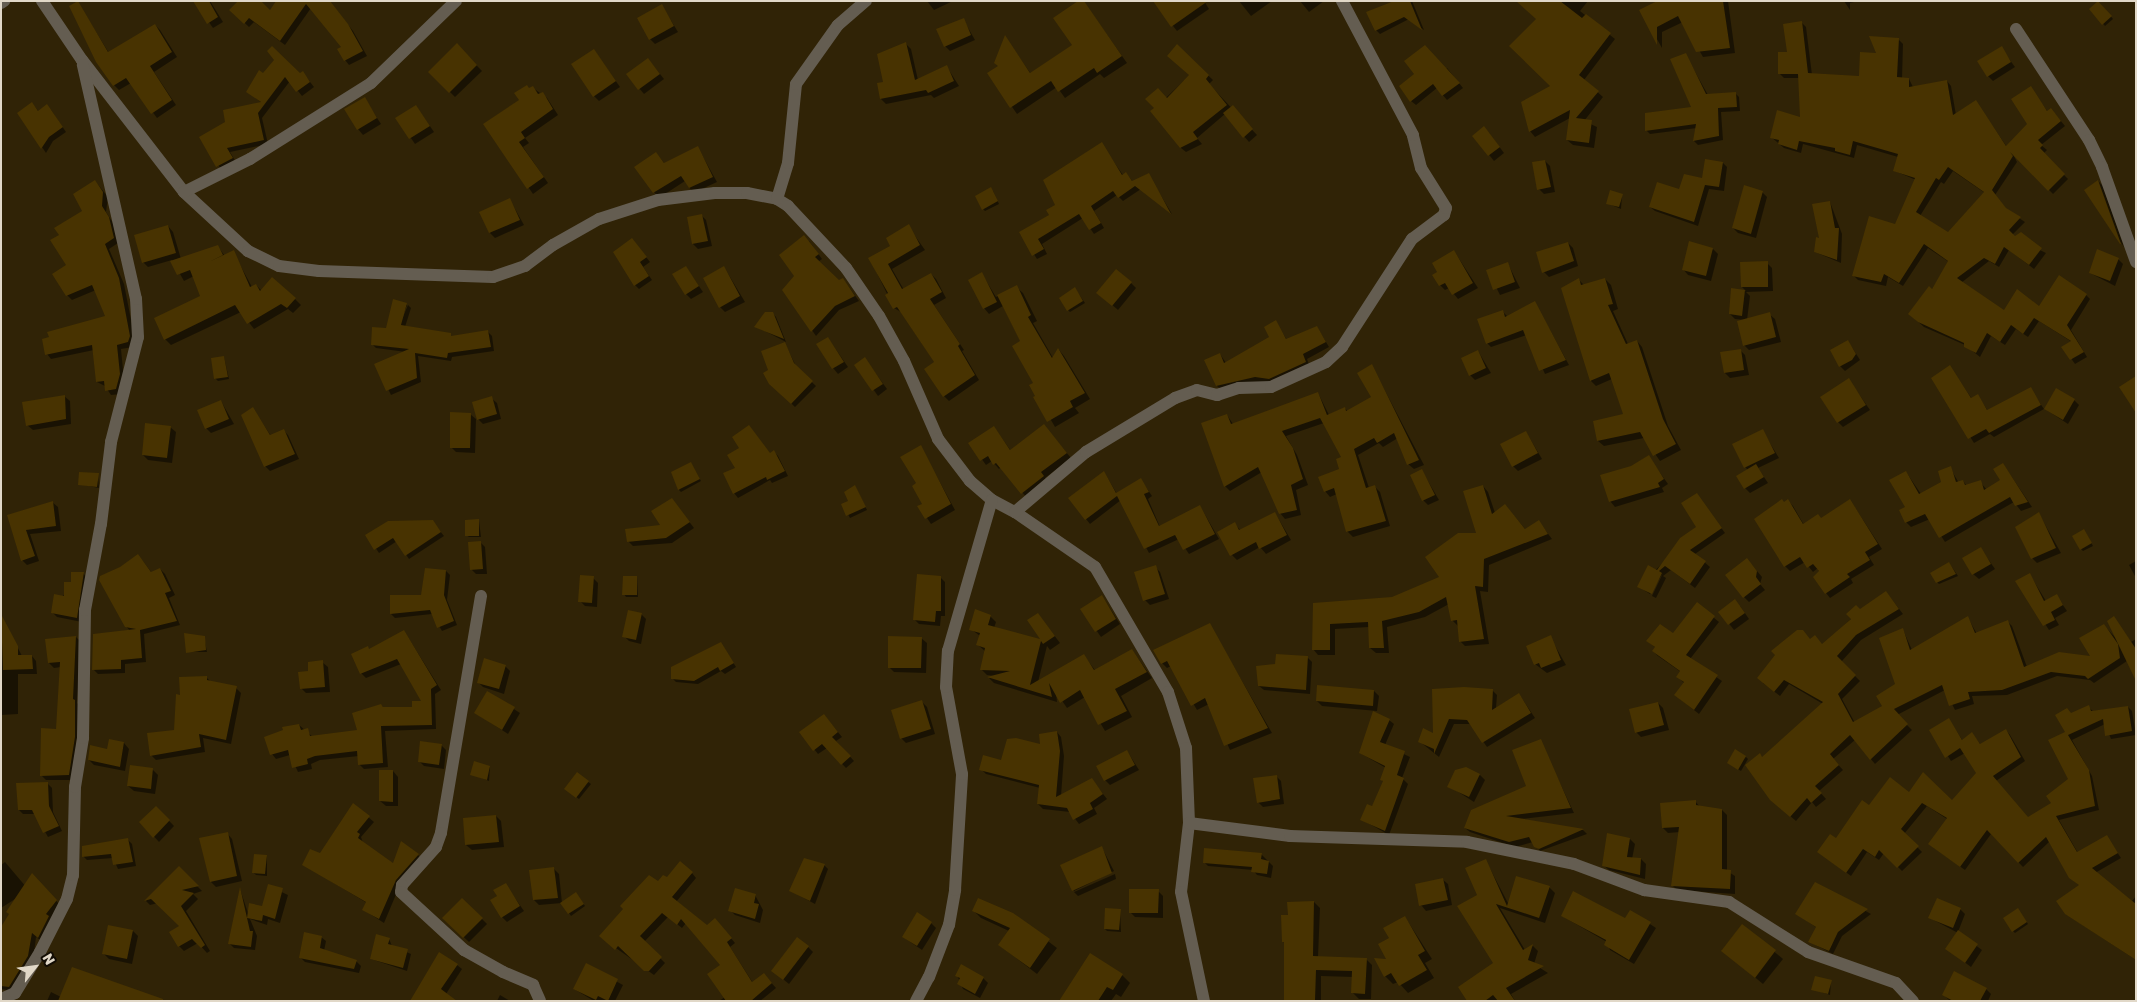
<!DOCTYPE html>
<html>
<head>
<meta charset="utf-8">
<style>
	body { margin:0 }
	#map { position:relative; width:2137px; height:1002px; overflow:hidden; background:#302306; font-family:Rubik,sans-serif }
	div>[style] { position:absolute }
	.shadow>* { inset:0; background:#0007 }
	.building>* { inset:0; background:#483301 }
	.street>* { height:12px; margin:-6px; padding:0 6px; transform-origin:6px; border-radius:6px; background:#645d51 }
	span { translate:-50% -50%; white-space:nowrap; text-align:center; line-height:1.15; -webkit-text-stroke:4px #130d04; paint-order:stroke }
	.frame { position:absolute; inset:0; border:2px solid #e1d8c8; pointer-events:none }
	.north { position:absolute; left:10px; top:942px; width:50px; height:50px; -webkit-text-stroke:4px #130d04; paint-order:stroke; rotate:60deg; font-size:14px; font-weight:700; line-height:20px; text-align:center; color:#e1d8c8 }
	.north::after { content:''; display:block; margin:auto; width:18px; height:22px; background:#e1d8c8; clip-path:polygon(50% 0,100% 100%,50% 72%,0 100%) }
</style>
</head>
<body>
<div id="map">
	<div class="shadow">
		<div style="clip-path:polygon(194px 1px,210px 1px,223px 22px,213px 28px)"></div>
		<div style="clip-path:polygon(281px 1px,329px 1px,353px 31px,367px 56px,349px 65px,345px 60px,343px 47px,311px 8px,285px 45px,254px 22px,249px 27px,231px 10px,270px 11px)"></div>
		<div style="clip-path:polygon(927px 1px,953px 1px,934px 10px)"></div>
		<div style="clip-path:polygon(1083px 1px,1127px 63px,1104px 78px,1100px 74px,1065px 98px,1057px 87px,1017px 114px,989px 74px,999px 67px,1005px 37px,1031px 74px,1074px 46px)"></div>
		<div style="clip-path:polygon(1204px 1px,1209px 9px,1177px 31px,1155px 3px)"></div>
		<div style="clip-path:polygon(1239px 1px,1272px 1px,1251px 16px)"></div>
		<div style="clip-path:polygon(1300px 1px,1324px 1px,1309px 12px)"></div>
		<div style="clip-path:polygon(1397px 1px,1412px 1px,1424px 30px,1409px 19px,1380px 34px,1376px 30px)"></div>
		<div style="clip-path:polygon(1517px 1px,1588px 1px,1580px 11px,1615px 39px,1584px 80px,1603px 97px,1584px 121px,1597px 127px,1594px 148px,1573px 145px,1567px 140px,1570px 118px,1535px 137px,1530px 131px,1524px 112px,1552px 87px,1537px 19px)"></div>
		<div style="clip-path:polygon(1657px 1px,1728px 1px,1735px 53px,1703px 57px,1683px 22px,1662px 32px,1662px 48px,1641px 11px)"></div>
		<div style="clip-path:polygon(1844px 1px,1858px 1px,1850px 3px,1850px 10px)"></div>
		<div style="clip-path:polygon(2099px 2px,2113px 19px,2105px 26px,2091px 9px)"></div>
		<div style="clip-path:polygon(78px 3px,109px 53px,155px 25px,160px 30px,177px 57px,154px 72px,176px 105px,157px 118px,131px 83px,119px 90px,114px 85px)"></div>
		<div style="clip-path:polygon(662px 6px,678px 32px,655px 44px,650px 39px)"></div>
		<div style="clip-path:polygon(963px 19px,975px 40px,950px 51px,945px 46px)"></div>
		<div style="clip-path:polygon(evenodd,1802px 23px,1806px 27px,1812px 75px,1860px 77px,1878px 54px,1899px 40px,1903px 44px,1902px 79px,1909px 79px,1913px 87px,1947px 81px,1951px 86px,1956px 115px,1976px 102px,2007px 147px,2029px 124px,2030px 88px,2048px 112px,2055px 114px,2065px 126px,2041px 145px,2047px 150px,2043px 154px,2068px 179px,2053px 194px,2012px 152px,2017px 162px,1995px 195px,2007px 210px,2025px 222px,2012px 235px,2015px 238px,2046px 253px,2034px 269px,2009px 250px,1999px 267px,1989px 261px,1961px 283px,2004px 312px,2039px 308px,2086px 295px,2090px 299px,2071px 330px,2087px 357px,2075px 364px,2063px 347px,2072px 342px,2039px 321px,2028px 337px,2016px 329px,2005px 345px,1991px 336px,1980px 357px,1965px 345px,1924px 327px,1914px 318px,1949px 262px,1928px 248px,1903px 286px,1888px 277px,1886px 286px,1858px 280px,1854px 276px,1896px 226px,1916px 180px,1895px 171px,1898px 157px,1857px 145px,1854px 158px,1803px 144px,1801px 153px,1784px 148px,1771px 137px,1801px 118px,1799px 78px,1784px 78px,1780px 74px,1802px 23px,1953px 171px,1985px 193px,1948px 233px,1920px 216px,1941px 182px,1944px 184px,1953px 171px)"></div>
		<div style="clip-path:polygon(906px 44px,911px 49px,918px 80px,947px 67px,959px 86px,934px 98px,931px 95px,886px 104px,881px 99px,884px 83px)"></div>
		<div style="clip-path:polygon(457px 45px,482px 71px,455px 97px,430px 72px)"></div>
		<div style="clip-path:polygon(1177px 46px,1213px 80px,1209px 84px,1257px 135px,1249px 142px,1225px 114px,1197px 138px,1202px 144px,1186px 152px,1181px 148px,1152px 111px,1190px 75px)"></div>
		<div style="clip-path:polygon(2001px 48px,2015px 67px,1993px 81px,1988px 76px)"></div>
		<div style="clip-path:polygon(594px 50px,620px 87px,599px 101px,594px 96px)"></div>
		<div style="clip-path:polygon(1685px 54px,1708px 95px,1735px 93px,1739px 97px,1740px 111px,1721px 112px,1723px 140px,1698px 145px,1694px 141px,1697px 128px,1650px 134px,1646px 130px,1693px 108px)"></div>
		<div style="clip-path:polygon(648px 59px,664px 79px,644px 94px,628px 75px)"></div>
		<div style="clip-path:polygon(1447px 68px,1463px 88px,1447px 100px,1437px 88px,1416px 105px,1411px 101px)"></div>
		<div style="clip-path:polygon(303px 73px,314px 87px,302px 96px,290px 81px,262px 118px,268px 144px,230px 152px,237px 164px,222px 171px,201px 138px,262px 103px,247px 91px,263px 74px)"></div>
		<div style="clip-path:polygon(533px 88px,547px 98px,558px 115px,525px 138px,529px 143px,523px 147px,548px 183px,533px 194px,485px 124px,520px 100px)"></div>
		<div style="clip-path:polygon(364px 98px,381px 124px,363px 135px,358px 129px)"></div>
		<div style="clip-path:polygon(32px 103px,39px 112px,51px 110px,66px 132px,53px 141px,46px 153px,19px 113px)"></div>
		<div style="clip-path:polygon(416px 106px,434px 132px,415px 144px,397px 118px)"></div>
		<div style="clip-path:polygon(1489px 133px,1504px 153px,1494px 161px,1474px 136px)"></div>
		<div style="clip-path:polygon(1101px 144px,1123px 175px,1126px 173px,1133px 182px,1148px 174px,1172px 214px,1141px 189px,1123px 201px,1117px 195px,1094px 211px,1104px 228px,1094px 234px,1083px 218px,1042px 244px,1047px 254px,1037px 259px,1020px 233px,1051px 215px)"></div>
		<div style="clip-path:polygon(698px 148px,717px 182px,693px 193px,685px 181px,659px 198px,654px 192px,656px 153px,665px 164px)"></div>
		<div style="clip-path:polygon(1545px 161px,1550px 166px,1555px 192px,1544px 194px,1539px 189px)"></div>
		<div style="clip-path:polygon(1723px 163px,1727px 167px,1724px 191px,1709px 189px,1698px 226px,1655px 211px,1650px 207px,1703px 180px)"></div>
		<div style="clip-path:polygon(95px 181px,108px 197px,106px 212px,113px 223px,118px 243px,109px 249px,124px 284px,133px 330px,133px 347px,121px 349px,124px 380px,121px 394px,111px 395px,105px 386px,97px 382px,94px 350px,51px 359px,47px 354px,106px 317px,96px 290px,72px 300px,67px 295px,68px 266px,60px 236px,84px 212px)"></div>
		<div style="clip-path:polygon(2098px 181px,2103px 186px,2124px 247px,2085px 190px)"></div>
		<div style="clip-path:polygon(993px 191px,999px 204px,985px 211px,983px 209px)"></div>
		<div style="clip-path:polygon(1762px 192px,1767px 197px,1756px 238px,1738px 233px,1733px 228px)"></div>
		<div style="clip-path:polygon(1622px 195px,1621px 209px,1607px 203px)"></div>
		<div style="clip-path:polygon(510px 200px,524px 225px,495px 238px,490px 233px)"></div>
		<div style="clip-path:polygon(1830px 202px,1842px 234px,1841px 263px,1815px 252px)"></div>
		<div style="clip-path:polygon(701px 215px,706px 220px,712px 246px,698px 249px,693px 244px)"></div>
		<div style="clip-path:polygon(168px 226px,173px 232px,181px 259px,218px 247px,225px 256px,233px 252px,252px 287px,256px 285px,262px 291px,295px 299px,301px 305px,293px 313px,288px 309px,254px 329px,241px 312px,171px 345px,165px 339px,202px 297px,194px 276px,184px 281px,172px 260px,148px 267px,143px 262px)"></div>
		<div style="clip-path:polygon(908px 226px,925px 250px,892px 269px,904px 290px,931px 274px,936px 279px,946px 298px,934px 305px,964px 350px,962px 351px,979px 380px,949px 401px,944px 396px,935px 363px,901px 312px,894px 308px,870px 259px,892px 246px)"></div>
		<div style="clip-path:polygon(632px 239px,650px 262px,643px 267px,652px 280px,639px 289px,635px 285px)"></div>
		<div style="clip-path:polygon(809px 241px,822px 259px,818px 262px,839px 281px,843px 279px,859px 301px,839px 310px,816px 336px,784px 290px,795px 276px)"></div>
		<div style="clip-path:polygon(1568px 243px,1573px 248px,1578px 266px,1549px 277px,1544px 272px)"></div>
		<div style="clip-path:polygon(1713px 249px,1718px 254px,1711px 281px,1688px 275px,1683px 269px)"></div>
		<div style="clip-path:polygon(1454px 251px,1478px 288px,1458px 299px,1449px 288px,1445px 290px,1440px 285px,1439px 272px)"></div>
		<div style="clip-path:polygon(2118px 259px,2123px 264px,2115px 286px,2090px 273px)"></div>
		<div style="clip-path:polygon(1767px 263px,1772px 268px,1773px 291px,1746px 292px,1750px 296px,1747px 320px,1769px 314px,1775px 319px,1781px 342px,1749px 350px,1744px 345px,1745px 320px,1735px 319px,1730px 314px,1732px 289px,1746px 291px,1742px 287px)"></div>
		<div style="clip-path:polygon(1508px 264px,1520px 288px,1500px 295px,1488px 271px)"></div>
		<div style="clip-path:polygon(686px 267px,703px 292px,691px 299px,686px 294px)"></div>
		<div style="clip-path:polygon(724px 267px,745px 302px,725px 312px,720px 307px)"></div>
		<div style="clip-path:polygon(982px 274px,996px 297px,1016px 287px,1023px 293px,1037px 321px,1033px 323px,1053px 358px,1059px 350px,1064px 356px,1090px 399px,1075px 408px,1079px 413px,1055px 427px,1037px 396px,1021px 342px,1003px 306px,989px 314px,984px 308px)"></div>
		<div style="clip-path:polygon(1605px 279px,1611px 285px,1618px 309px,1613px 311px,1628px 344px,1637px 341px,1642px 347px,1668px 426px,1681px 450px,1660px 461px,1644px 438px,1604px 446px,1598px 441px,1594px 422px,1624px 415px,1612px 379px,1596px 386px,1591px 381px,1579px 280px,1584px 285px)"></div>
		<div style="clip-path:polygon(1131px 283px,1136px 288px,1118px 310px,1103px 297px)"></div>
		<div style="clip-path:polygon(1075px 289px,1085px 303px,1070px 312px,1068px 310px)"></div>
		<div style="clip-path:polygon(394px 300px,407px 305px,397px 331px,408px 305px,411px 308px,405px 327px,453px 337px,488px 332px,492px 336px,494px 351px,452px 357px,451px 361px,418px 356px,421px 382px,391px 395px,376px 364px,406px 352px,376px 348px,372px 344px,373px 328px,387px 329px)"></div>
		<div style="clip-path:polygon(1535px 303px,1569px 365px,1545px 374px,1527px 335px,1491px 347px,1487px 343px,1502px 311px,1508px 317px)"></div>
		<div style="clip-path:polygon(772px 313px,776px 317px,786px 342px,755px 326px)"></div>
		<div style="clip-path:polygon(1275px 322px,1287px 340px,1317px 327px,1329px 347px,1307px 359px,1310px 367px,1274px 383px,1222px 390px,1217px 386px,1220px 354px,1226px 363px,1271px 337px)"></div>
		<div style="clip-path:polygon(828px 338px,848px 367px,838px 374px,833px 368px)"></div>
		<div style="clip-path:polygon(1848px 341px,1860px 360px,1845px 371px,1840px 366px)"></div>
		<div style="clip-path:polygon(785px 344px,797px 368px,816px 386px,795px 407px,770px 383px,770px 370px)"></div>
		<div style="clip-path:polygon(1740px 350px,1745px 355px,1749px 375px,1730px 378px,1725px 373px,1722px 353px)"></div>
		<div style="clip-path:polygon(1478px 351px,1491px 373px,1475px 380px,1470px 375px)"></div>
		<div style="clip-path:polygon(224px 357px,229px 379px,218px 381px,215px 378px)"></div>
		<div style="clip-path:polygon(865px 359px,887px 389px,878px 396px,856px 365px)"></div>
		<div style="clip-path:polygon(1372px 366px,1424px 465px,1414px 469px,1408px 464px,1398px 438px,1383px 447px,1379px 443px,1358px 455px,1369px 488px,1375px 487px,1380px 492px,1390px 526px,1353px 537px,1347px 531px,1337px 494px,1330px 497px,1325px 491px,1341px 470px,1343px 458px,1324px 423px,1286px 436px,1297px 455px,1308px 485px,1296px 490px,1301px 515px,1285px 519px,1280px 513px,1262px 472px,1230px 491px,1225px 486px,1227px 415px,1233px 424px,1318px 393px,1329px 415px,1344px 408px,1348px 411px,1373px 397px)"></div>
		<div style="clip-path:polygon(1950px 367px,1972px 399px,1978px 396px,1988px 411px,2030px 389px,2044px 409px,1994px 437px,1990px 434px,1974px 443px,1933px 378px)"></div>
		<div style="clip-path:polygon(1849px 380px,1870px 410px,1843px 427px,1838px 422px)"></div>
		<div style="clip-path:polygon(64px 396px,70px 401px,71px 424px,33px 430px,27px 425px)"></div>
		<div style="clip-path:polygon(491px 398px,497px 403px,501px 419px,483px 424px,478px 419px)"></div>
		<div style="clip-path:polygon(2074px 400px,2079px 405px,2068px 424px,2045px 409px)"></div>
		<div style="clip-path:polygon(221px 401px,234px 424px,211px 433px,206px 428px)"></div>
		<div style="clip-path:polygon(253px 409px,271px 436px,283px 430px,288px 435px,299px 459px,270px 471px,265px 466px)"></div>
		<div style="clip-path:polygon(470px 414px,476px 419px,475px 453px,456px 452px,451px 447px)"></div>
		<div style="clip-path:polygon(1044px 426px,1071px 458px,1045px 478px,1048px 481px,1027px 498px,1001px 467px,999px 469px,992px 461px,986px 465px,970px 443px,994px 427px,1011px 451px)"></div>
		<div style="clip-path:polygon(170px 427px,176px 432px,172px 463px,148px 460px,143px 455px)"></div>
		<div style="clip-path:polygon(749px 427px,770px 454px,774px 452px,778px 456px,788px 476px,772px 483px,770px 480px,738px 498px,734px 493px,736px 468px)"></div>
		<div style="clip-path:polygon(1762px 430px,1779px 458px,1758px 468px,1768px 483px,1750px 493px,1745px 488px,1748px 470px,1745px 467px)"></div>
		<div style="clip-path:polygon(1526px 432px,1542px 459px,1518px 471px,1513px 466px)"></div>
		<div style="clip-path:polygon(920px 446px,955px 510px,931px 524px,919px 506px,924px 504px,918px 484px)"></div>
		<div style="clip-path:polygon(1648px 456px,1668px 484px,1662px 488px,1664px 492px,1615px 507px,1610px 501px,1631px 467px)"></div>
		<div style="clip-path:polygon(691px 463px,701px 481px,681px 492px,679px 490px)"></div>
		<div style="clip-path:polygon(2003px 464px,2032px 507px,2021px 511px,2014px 502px,1945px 542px,1930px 519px,1911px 527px,1906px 522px,1906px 472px,1921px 494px,1943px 482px,1950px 468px,1959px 483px,1963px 481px,1967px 486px,1980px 482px,1987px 490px,2001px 481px)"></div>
		<div style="clip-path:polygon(1422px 471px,1439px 500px,1428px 505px,1423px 500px)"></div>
		<div style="clip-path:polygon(1104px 472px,1117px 494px,1141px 480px,1152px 496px,1148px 499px,1160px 527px,1200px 506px,1219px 539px,1189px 554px,1179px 539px,1149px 553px,1121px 500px,1090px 524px,1086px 519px)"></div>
		<div style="clip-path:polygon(98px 475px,99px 488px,79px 484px)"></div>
		<div style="clip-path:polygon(855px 486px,867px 510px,850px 518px,843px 505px,850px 502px)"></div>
		<div style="clip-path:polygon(1483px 486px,1488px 492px,1495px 513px,1505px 505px,1526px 530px,1539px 522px,1552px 539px,1489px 565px,1488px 592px,1480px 591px,1489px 644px,1465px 646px,1460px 641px,1458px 626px,1452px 620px,1449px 604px,1425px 617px,1387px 627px,1389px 653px,1376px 653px,1370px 648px,1369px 627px,1335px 629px,1335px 655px,1318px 655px,1313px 649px,1314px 604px,1392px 598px,1441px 578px,1478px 534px)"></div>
		<div style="clip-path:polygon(1697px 495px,1725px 533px,1695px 554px,1710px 567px,1695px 588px,1671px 570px,1663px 576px,1666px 578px,1656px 598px,1652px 596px,1663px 573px,1650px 594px,1639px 587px,1698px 527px)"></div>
		<div style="clip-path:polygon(672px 499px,694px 528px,672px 543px,633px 546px,628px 541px,662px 526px)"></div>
		<div style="clip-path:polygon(1850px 500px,1882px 549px,1869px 557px,1874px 565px,1851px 579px,1853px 583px,1830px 598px,1826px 593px,1818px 568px,1813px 572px,1805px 562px,1790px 571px,1785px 566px,1785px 503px,1788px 501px,1793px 506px,1804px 525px,1822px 519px)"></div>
		<div style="clip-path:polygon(52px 502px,58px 507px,61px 531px,30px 534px,39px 561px,27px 565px,22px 560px,8px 516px)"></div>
		<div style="clip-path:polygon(1275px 513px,1291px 540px,1266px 554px,1260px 547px,1237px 560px,1232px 555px,1235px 524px,1241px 531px)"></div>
		<div style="clip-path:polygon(2039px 514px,2061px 553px,2037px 563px,2032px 558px)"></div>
		<div style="clip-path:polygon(479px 521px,481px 537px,469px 537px,466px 535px)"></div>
		<div style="clip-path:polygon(436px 526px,444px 536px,409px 559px,397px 541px,379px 553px,367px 535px)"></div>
		<div style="clip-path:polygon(2086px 533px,2093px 546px,2083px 551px,2081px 549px)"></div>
		<div style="clip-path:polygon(480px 542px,485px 547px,487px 574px,476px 574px,471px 569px)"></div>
		<div style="clip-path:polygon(1981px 549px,1995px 569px,1979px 579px,1973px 574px)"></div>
		<div style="clip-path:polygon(142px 560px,152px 573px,160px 569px,165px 574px,175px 595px,169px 598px,180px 625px,144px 634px,146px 662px,125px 664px,125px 673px,98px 674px,93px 669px,130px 631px,126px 626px)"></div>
		<div style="clip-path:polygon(2136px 561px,2136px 578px,2129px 565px)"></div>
		<div style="clip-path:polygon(1949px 563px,1958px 576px,1939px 584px,1937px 582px)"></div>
		<div style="clip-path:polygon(1752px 565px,1762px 577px,1760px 584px,1765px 590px,1749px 602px,1744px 597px)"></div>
		<div style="clip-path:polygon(1155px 567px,1160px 572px,1169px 599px,1150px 605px,1145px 600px)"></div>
		<div style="clip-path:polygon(446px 571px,450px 575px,447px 600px,457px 625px,442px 631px,432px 614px,395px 618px,391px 614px,422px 597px)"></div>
		<div style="clip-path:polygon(83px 573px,88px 579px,82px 622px,57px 617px,52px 612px,72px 583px)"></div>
		<div style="clip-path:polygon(2030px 575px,2046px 601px,2056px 595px,2067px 611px,2055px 618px,2059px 625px,2049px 630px,2017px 581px)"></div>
		<div style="clip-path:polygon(940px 577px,945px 582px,945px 616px,941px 616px,940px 626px,919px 624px,914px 619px)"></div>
		<div style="clip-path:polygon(593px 578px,598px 583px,597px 607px,585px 606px,580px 601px)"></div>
		<div style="clip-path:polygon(637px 578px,638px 597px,626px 597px,624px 594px)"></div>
		<div style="clip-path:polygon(1886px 592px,1903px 614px,1861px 640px,1841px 662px,1860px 681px,1842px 699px,1855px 723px,1883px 706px,1897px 685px,1903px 630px,1912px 650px,1968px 618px,1977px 634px,2007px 621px,2012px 626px,2027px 667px,2092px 658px,2104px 626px,2115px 637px,2114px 618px,2131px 642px,2136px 639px,2136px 678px,2127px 661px,2094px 683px,2090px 680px,2057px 676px,2007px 695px,1972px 696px,1974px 704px,1955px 710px,1945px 690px,1897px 715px,1912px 730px,1875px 764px,1855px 740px,1833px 759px,1843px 770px,1819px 791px,1826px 799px,1816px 807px,1812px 802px,1796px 821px,1777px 805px,1763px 758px,1823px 704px,1789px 684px,1780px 696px,1763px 683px,1810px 640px,1823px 646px,1860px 610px)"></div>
		<div style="clip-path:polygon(1102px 596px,1120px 624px,1101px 637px,1082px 610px)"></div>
		<div style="clip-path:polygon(1697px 604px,1719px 622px,1690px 659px,1722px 681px,1699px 714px,1680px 699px,1684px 683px,1678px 677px,1681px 672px,1658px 656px,1653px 651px,1656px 648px,1647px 641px,1673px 635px)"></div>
		<div style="clip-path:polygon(1740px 606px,1749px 619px,1734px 630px,1720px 612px)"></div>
		<div style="clip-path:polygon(641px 614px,646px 619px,641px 644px,629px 641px,624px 636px)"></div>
		<div style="clip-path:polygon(1038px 614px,1060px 643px,1050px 650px,1047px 646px,1038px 682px,1084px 656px,1095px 670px,1132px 650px,1152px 678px,1121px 696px,1132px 717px,1105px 731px,1085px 697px,1067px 708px,1056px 692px,1057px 702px,994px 683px,989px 678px,994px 676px,987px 675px,981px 669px,986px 652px,978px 645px,980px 636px,971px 629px,990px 616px,996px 622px,994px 628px,1043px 641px)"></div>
		<div style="clip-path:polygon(2px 617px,22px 656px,32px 656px,36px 661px,37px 674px,18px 674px,18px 714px,1px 715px)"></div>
		<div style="clip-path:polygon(1209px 624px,1272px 733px,1230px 750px,1209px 704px,1197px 710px,1171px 666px,1167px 668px,1162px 663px)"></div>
		<div style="clip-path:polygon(404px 631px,441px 690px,435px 694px,436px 729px,385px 731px,388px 767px,364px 769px,359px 764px,359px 756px,320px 760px,311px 764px,312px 769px,298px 772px,290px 755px,276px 759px,272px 754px,299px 725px,313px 737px,359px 732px,381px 705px,385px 709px,414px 708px,423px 702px,401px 664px,366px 678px,361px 673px,370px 650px)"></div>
		<div style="clip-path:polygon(76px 637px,81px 642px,77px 703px,80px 706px,73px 780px,46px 780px,41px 775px,58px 730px,61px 667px,54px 668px,49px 663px,47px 640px)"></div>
		<div style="clip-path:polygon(204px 637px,207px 652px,187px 652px)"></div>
		<div style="clip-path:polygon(1550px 637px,1566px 665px,1547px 673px,1535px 664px)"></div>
		<div style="clip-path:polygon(921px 638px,927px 643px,926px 673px,894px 672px,889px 667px)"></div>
		<div style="clip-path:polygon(721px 643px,736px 667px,725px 674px,721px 671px,698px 684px,676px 682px,672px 678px,672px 668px)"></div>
		<div style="clip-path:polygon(1308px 658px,1312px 662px,1310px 694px,1264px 690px,1259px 686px,1277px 665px)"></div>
		<div style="clip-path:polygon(322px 662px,328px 667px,330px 692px,306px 693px,301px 688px,309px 672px)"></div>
		<div style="clip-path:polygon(505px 666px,510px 671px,504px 694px,483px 687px,478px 682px)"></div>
		<div style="clip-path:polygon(206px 677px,211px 682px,236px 688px,241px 693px,231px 744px,203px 738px,205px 752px,156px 760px,151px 755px,175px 731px,182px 696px)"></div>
		<div style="clip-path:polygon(1433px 690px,1492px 690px,1497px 695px,1496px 708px,1519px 694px,1535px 718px,1487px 747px,1471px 724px,1454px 724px,1439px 757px,1419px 741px,1435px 735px)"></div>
		<div style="clip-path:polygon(1374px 691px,1379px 696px,1377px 711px,1322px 706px,1317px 701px)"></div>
		<div style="clip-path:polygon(487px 692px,520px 713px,508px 734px,476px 713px)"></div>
		<div style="clip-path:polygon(922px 702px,927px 707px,935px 734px,906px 743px,901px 738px)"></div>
		<div style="clip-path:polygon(1658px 703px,1663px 708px,1669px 730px,1641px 737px,1636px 732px)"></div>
		<div style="clip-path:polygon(2088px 707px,2093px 711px,2128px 707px,2132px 711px,2136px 735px,2111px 739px,2105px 724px,2072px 740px,2092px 776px,2099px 810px,2059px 820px,2078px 853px,2107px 837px,2121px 858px,2095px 873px,2132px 901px,2136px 896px,2136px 960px,2066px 914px,2080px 885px,2070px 877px,2049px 842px,2023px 867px,1991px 834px,1965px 870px,1934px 848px,1947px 819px,1927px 806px,1904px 834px,1922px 852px,1902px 871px,1884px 853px,1879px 860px,1867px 852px,1851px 876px,1819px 852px,1837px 840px,1870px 806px,1909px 794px,1952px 801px,1978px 773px,1965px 753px,1951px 761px,1931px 730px,1949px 720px,1963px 741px,1972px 734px,1981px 745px,2006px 730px,2010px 735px,2025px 761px,1996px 781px,2028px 818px,2053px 803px,2069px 780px,2067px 732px,2072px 714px)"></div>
		<div style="clip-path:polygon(824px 715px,842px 737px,836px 741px,854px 761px,846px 768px,827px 748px,818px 754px,801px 733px)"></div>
		<div style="clip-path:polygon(1389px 720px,1394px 724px,1385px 745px,1410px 757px,1402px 778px,1408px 784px,1389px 835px,1361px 819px,1372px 807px,1384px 782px,1381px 779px,1386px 768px,1360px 753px)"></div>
		<div style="clip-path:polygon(1057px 732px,1061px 737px,1064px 756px,1061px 796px,1092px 780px,1107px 799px,1094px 808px,1097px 814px,1079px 824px,1070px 812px,1043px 809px,1038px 804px,1040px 788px,986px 774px,981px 769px,1042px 746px)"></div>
		<div style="clip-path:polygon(110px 741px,124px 743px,129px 749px,125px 771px,94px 765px,89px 760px,108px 750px)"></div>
		<div style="clip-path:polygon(1540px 741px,1574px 813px,1521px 819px,1583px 830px,1587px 834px,1540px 851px,1533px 842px,1515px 847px,1470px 832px,1465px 828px,1527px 786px)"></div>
		<div style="clip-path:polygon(441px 745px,446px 750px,444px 769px,424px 766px,419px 761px)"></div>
		<div style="clip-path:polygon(1127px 751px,1139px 770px,1110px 785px,1105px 780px)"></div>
		<div style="clip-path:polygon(1746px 757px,1748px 759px,1741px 771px,1731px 765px)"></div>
		<div style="clip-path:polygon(490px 767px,489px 781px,472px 774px)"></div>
		<div style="clip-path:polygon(153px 770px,158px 775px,155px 794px,134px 791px,128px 786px)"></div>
		<div style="clip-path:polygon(393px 771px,398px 777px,398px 806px,386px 806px,380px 801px)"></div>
		<div style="clip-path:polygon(577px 774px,591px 784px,579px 799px,568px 791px)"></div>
		<div style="clip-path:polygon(1480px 775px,1485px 780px,1474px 802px,1449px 786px)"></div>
		<div style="clip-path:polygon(1276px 776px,1281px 781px,1284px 804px,1263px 807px,1258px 802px)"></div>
		<div style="clip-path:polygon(48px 784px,52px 788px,53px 812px,62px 831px,48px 837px,35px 814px,23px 814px,19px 810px)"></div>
		<div style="clip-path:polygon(1695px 801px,1700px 807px,1722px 810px,1727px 815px,1727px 871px,1735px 876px,1735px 894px,1677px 890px,1672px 885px,1680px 832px,1668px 833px,1663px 828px)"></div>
		<div style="clip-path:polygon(354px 805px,374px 822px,361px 837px,363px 843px,394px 865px,418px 855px,423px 860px,400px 885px,384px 923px,364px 910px,367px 903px,304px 865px,320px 855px)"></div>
		<div style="clip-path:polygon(156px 807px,174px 826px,159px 842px,141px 822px)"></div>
		<div style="clip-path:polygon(496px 816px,501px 821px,504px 847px,472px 850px,466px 845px)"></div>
		<div style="clip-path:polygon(227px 833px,232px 839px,242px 881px,216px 887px,211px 882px)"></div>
		<div style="clip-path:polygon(1630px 839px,1635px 844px,1632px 859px,1641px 859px,1646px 864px,1645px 879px,1609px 870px,1603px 865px)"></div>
		<div style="clip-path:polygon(128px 840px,132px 844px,136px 866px,118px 869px,113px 858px,87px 860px,83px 856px)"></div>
		<div style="clip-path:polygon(1102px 848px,1114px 871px,1074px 891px,1062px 866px)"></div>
		<div style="clip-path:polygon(1261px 854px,1273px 866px,1271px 878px,1257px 875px,1253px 870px,1208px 866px,1204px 862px)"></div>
		<div style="clip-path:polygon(267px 856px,267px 876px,256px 875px,253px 872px)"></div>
		<div style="clip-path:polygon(1486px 861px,1509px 905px,1549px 887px,1555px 893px,1545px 923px,1500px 908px,1525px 950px,1533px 946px,1538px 951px,1534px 964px,1548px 973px,1511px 994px,1515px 1001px,1469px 1001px,1494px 963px,1479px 895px)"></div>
		<div style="clip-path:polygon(5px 862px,27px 888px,34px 877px,61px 906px,43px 942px,36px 937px,33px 961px,14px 991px,1px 989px,1px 929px,23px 894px,1px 908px,1px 865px)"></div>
		<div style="clip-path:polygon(824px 865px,828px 869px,815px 904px,791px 891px)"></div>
		<div style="clip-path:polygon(179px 868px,202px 891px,193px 894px,198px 899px,186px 911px,210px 951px,207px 953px,198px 943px,184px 951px,179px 946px,181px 926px,158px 903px,150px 905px,146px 901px)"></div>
		<div style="clip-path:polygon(554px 869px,559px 874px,562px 903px,578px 896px,585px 906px,571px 916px,562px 903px,539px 905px,534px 900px)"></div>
		<div style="clip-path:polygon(692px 873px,696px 878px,676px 902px,707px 927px,719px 924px,735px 943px,730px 947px,753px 983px,768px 979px,776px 988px,760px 1001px,719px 1001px,725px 997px,722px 965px,686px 923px,682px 928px,668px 917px,644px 942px,665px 963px,654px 975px,606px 941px,658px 883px)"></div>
		<div style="clip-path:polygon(1115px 874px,1116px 879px,1078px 896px,1074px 892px)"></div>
		<div style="clip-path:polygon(1442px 879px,1448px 884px,1452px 905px,1426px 911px,1421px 905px)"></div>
		<div style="clip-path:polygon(1816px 883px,1871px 914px,1842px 936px,1833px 954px,1810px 942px,1817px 928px,1797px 914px)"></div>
		<div style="clip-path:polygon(505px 884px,524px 911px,507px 922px,502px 917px,499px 896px)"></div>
		<div style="clip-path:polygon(269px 886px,288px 895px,280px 923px,268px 919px,267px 925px,250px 919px,257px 936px,255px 950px,234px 948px,230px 944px,240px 889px,248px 913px,263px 907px)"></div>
		<div style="clip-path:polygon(1158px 891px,1163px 896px,1163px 918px,1135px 917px,1130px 912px)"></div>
		<div style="clip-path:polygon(755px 895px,763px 910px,760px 923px,735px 915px,730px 910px)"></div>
		<div style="clip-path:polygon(462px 899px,487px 924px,469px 942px,443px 918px)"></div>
		<div style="clip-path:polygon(1314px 902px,1320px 908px,1318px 957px,1366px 959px,1372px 965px,1371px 999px,1359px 999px,1353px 993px,1353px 977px,1321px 976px,1321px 1001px,1285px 1001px,1285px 944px,1283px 941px,1289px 916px)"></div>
		<div style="clip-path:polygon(1960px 909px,1965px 914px,1958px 932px,1982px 950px,1971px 967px,1947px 949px,1958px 933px,1930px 918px)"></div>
		<div style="clip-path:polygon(1120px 910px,1121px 932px,1107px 931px,1105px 929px)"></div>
		<div style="clip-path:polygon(974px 911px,1012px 914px,1057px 948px,1037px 974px,999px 945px,1009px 931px,981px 918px)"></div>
		<div style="clip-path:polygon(1630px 911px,1656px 928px,1634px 964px,1610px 950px,1607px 942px,1562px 916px,1625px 920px)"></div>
		<div style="clip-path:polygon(2020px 912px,2028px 924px,2015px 933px,2013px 931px)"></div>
		<div style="clip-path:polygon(1405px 917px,1432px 959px,1425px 963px,1434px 978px,1408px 993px,1398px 982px,1393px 984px,1385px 976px,1391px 938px)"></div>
		<div style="clip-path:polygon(931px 923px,936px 928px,922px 950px,903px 937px)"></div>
		<div style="clip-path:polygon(1742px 925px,1783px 959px,1763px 984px,1722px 950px)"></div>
		<div style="clip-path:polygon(133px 931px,138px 936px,132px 964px,109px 959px,104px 954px)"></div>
		<div style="clip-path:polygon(321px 937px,326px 941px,324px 951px,356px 961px,361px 966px,359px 973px,305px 962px,300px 957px)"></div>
		<div style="clip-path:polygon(389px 939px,392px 946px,411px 954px,407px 971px,371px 959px)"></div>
		<div style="clip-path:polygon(808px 947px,813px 952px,789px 984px,778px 975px)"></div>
		<div style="clip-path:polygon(457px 965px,462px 969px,446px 994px,411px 1001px)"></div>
		<div style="clip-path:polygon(586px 965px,623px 985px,615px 1001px,594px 1001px,574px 989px)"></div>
		<div style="clip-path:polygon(957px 975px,983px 978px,988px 983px,980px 998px,963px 989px)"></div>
		<div style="clip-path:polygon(1122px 975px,1130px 983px,1121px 997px,1116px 994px,1111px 1001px,1067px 1001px)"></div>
		<div style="clip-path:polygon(1831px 981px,1830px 995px,1813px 989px)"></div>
		<div style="clip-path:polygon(1986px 989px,1991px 994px,1988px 1001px,1950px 1001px,1944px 995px)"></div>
		<div style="clip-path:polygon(51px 992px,61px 997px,145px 1001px,47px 1001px)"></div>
		<div style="clip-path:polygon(500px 995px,510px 1001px,497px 1001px)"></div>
	</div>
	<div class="building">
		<div style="clip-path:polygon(78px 1px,108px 52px,155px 24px,172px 52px,150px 66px,172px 100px,151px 114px,126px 78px,113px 86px,96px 62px,69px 6px)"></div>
		<div style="clip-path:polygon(193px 1px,209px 1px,218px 17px,207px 24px)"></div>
		<div style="clip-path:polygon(238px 1px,261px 1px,270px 10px,276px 1px,330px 1px,348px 24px,363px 51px,344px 61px,337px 49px,341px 47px,306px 4px,280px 41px,249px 18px,244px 24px,229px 10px)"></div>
		<div style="clip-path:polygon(1078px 1px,1084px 1px,1122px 56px,1097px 73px,1094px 68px,1058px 92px,1051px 81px,1010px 108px,987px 73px,998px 66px,994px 63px,1005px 35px,1030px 73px,1072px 45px,1053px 18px)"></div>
		<div style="clip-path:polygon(1153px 1px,1208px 1px,1171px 27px)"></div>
		<div style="clip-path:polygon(1394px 1px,1410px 1px,1422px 30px,1404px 17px,1375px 31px,1366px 12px)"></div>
		<div style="clip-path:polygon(1516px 1px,1560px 1px,1582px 18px,1586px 14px,1611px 33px,1579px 75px,1599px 91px,1576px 118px,1592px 120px,1589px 143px,1566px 140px,1570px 110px,1529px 132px,1521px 102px,1550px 86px,1509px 46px,1536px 19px)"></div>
		<div style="clip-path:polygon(1657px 1px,1723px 1px,1730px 48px,1696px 52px,1678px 16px,1657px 27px,1657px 45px,1639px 10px)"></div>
		<div style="clip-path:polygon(2098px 1px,2112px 16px,2102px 25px,2089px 9px)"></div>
		<div style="clip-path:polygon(662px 4px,674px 26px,649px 40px,637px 18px)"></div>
		<div style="clip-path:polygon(964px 18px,971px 35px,944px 47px,936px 29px)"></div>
		<div style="clip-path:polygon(evenodd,1802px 21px,1808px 73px,1859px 76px,1860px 52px,1876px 53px,1869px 36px,1899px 38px,1897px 77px,1909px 78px,1909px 87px,1947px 80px,1953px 115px,1976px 100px,2006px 146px,2027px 124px,2011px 99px,2031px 86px,2047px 111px,2051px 108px,2061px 121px,2038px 140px,2043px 145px,2040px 148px,2065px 174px,2048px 191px,2010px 152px,2013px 156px,1992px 190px,2006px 208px,2021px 217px,2009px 230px,2015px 236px,2021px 232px,2042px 248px,2029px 265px,2004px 247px,1995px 264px,1984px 258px,1957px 278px,2004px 310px,2017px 289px,2039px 306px,2059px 275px,2087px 294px,2067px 325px,2084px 352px,2070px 360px,2061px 347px,2071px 341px,2034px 318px,2023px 334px,2011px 325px,2000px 342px,1987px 333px,1976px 353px,1964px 347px,1964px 343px,1918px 322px,1908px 314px,1929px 286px,1932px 289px,1948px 261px,1924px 244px,1899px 283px,1884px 274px,1881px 282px,1852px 276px,1869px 216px,1895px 224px,1915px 178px,1893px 171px,1898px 154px,1853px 141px,1850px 155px,1835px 151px,1835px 148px,1799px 141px,1797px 150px,1778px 144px,1779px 140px,1770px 138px,1777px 110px,1800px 117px,1798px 74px,1778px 74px,1778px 52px,1787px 52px,1783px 24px,1802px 21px,1948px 167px,1984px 192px,1948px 232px,1916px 212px,1936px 178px,1939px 180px,1948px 167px)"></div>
		<div style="clip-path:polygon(906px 42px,915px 80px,947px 65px,954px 81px,928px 93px,926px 90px,880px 99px,877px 83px,883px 82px,877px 54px)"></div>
		<div style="clip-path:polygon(457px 43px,477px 65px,449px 93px,428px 72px)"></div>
		<div style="clip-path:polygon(1177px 44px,1209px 75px,1206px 79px,1227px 105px,1193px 132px,1198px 139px,1180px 148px,1150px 111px,1154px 108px,1145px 99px,1158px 88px,1167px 98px,1189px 75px,1167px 56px)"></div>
		<div style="clip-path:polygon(1425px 45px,1460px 83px,1442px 96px,1433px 84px,1410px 102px,1399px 86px,1414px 74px,1404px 61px)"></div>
		<div style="clip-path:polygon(272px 46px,300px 73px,303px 71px,310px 82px,296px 92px,285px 77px,258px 113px,264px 140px,227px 148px,233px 158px,216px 167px,199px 137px,225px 122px,223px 110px,261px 102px,246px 92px,259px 70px,263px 73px,274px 60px,267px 51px)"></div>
		<div style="clip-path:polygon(2002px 46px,2011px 62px,1987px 77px,1977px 61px)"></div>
		<div style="clip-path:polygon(594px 49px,616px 81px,593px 97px,571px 64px)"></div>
		<div style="clip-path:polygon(1686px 53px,1706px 94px,1736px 92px,1737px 107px,1718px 108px,1719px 136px,1693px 141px,1696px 124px,1645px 131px,1645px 113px,1691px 107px,1670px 59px)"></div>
		<div style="clip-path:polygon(648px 58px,660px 74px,638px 90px,626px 74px)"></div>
		<div style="clip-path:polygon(527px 85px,529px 88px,533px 86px,538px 94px,543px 92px,553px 109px,521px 132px,525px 138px,519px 142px,544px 177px,527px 189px,483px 124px,519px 100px,514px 93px)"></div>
		<div style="clip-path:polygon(365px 97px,377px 118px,357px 130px,344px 109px)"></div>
		<div style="clip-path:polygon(32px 102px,38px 111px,47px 104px,63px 127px,49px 137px,41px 149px,17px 113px)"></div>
		<div style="clip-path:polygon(416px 105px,430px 126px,409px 139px,395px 118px)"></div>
		<div style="clip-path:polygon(1233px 105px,1253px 129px,1243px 138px,1223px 113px)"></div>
		<div style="clip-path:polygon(1484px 126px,1500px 147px,1488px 156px,1472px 136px)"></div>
		<div style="clip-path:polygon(1102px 142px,1122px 175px,1126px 172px,1132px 181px,1149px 173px,1171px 214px,1135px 186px,1118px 198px,1113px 191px,1091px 206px,1101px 223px,1089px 230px,1079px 214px,1038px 239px,1044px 249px,1032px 256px,1019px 232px,1049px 215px,1046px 210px,1055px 205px,1043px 180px)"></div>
		<div style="clip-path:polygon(698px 146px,713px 177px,689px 188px,681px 176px,653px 193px,634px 167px,656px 152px,664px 163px)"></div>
		<div style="clip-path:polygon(1705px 159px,1723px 162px,1719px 187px,1705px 185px,1694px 222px,1649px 207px,1657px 182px,1679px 189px,1684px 174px,1702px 178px)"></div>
		<div style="clip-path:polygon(1545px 160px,1551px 187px,1537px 190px,1532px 162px)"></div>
		<div style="clip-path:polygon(95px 180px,103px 192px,102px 206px,109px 217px,114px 238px,105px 244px,119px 278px,130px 336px,128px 342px,117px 345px,120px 374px,116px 389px,105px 391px,104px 381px,96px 382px,92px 345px,45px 355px,42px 339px,49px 337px,47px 332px,105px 316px,92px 285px,66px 296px,52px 274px,66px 265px,50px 240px,59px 235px,54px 228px,82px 211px,73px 194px)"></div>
		<div style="clip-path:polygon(2098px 180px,2121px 244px,2120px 244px,2084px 190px)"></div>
		<div style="clip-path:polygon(1744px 185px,1763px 191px,1751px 234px,1732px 228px)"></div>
		<div style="clip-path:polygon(991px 187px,998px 201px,982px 210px,975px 196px)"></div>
		<div style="clip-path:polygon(1610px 190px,1623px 194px,1619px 207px,1606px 204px)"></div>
		<div style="clip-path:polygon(510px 198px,520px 220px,489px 233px,479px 212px)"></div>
		<div style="clip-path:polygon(1830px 201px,1835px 228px,1839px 228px,1837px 260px,1814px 252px,1816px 237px,1819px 238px,1812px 204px)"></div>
		<div style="clip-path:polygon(702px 214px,708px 241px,692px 244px,687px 217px)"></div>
		<div style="clip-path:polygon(909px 224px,920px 245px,888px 264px,902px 289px,931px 273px,942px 292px,930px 299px,960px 344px,958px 346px,975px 375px,943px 397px,924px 369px,934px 362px,897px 307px,893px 309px,885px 295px,888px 293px,868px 258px,890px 246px,886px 238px)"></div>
		<div style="clip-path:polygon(168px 225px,176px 253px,142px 263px,134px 235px)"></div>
		<div style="clip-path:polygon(804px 235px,819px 254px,815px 257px,839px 280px,843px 278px,855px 296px,835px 306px,811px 332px,782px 290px,794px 276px,779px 255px)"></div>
		<div style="clip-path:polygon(632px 238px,647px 257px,640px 262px,649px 276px,634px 286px,613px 252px)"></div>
		<div style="clip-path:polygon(1689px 241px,1713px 248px,1706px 276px,1682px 270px)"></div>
		<div style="clip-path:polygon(1568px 242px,1574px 261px,1542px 273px,1536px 252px)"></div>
		<div style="clip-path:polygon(218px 245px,223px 255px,209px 262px,234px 250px,250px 287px,256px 284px,260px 291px,272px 277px,296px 298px,287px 308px,281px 304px,247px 324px,235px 305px,164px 340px,154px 318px,200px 296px,190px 270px,177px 275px,170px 261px)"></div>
		<div style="clip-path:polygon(2097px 249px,2119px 258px,2110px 281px,2089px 273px)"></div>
		<div style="clip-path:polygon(1454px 250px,1473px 283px,1452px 295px,1445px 283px,1439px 286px,1432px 275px,1437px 272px,1432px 263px)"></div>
		<div style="clip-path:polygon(1768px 261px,1768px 287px,1741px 287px,1740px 262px)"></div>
		<div style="clip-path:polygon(1508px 262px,1515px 282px,1493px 290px,1486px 270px)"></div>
		<div style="clip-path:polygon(686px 266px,699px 286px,685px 295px,672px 274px)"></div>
		<div style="clip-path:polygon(724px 266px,740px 296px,719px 308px,703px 278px)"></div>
		<div style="clip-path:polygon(1116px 269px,1132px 282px,1112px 306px,1096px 293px)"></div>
		<div style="clip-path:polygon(982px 272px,997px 302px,983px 309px,968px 280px)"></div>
		<div style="clip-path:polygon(1579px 278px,1581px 285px,1605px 278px,1613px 304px,1608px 305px,1626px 344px,1637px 340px,1663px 419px,1676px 444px,1653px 456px,1640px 432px,1597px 441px,1593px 421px,1623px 414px,1609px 373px,1590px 381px,1561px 288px)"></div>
		<div style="clip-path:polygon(1017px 285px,1031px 315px,1028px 317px,1052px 358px,1058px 348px,1085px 393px,1070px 401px,1073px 407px,1047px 422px,1033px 397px,1035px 396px,1029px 385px,1033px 383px,1012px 346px,1020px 341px,997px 295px)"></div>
		<div style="clip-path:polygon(1075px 287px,1083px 301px,1067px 311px,1059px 298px)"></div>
		<div style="clip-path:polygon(1731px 288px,1745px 290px,1742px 316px,1729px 314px)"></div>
		<div style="clip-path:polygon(393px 299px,407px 303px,401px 325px,451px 333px,451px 336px,488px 330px,491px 347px,448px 353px,447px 358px,415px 353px,417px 378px,386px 391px,374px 364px,409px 349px,371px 345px,372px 327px,386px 328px)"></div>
		<div style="clip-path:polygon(1535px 301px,1566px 360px,1539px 371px,1523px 330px,1486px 344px,1477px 319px,1503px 310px,1505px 317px)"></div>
		<div style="clip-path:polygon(765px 312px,773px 312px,784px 339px,754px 327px)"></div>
		<div style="clip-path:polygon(1770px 312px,1776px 337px,1743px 346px,1737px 321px)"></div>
		<div style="clip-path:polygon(1276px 320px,1286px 339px,1317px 326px,1326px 342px,1303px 354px,1306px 362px,1269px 379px,1255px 377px,1216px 386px,1204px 360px,1220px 353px,1224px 363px,1269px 337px,1264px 327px)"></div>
		<div style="clip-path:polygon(828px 337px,844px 362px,832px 369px,816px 344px)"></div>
		<div style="clip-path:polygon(1848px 340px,1856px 354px,1852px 360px,1839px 367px,1830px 350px)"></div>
		<div style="clip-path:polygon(785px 342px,794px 363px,813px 381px,791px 404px,769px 384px,763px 373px,768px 370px,761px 351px)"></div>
		<div style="clip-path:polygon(1741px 349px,1744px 370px,1724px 373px,1720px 352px)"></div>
		<div style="clip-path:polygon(1478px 350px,1486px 368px,1469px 376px,1461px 358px)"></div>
		<div style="clip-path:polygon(224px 356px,228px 377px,214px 379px,211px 358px)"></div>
		<div style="clip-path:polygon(865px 357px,883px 384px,872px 391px,854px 365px)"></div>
		<div style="clip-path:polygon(1372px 364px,1419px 460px,1407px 465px,1394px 433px,1377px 443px,1374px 438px,1354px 449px,1366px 488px,1375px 485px,1386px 521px,1346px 532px,1334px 488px,1324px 492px,1318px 477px,1339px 469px,1336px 459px,1341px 457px,1320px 418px,1282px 431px,1293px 448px,1303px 479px,1291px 485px,1297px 510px,1279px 514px,1258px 467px,1224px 487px,1201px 423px,1227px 414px,1231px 424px,1318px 392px,1327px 415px,1345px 407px,1346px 411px,1371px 397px,1357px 373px)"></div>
		<div style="clip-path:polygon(1950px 365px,1971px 398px,1978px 394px,1987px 410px,2031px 387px,2041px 405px,1989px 433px,1986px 429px,1968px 439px,1931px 378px)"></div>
		<div style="clip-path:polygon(2136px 376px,2136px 413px,2119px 387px)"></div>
		<div style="clip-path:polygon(1849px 378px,1866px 405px,1837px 423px,1820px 397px)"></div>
		<div style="clip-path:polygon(2056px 388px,2075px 399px,2063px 420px,2044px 409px)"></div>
		<div style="clip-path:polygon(65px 395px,66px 419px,26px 426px,22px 402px)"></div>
		<div style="clip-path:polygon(492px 396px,497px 414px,477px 420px,472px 402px)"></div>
		<div style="clip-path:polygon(221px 400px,229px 419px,205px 429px,197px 410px)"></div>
		<div style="clip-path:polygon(253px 407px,270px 435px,284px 429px,295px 454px,264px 467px,241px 415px)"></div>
		<div style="clip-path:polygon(450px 412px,471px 413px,470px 448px,450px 448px)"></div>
		<div style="clip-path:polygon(145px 423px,171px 426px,167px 458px,142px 455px)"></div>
		<div style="clip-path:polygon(1044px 424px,1067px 453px,1041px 472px,1044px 476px,1021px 494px,996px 463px,993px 465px,988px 456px,980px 461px,968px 443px,994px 426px,1010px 450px)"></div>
		<div style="clip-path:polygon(749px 425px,770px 453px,774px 450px,785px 471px,767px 480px,766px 477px,733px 494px,723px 473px,735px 468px,727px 455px,739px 448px,732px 437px)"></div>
		<div style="clip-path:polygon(1763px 429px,1775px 453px,1744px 468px,1732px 444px)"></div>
		<div style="clip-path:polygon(1526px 431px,1538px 453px,1512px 467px,1500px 444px)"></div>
		<div style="clip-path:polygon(921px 445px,951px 504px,925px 519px,917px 506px,922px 504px,912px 486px,916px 483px,900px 457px)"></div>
		<div style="clip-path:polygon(1649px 455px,1664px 479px,1658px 483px,1660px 487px,1609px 502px,1600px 475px,1631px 466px)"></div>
		<div style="clip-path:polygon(691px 462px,700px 479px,678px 490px,671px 472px)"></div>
		<div style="clip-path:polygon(2003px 463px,2028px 502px,2015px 506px,2010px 497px,1939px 538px,1925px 514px,1905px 523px,1899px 510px,1905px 507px,1889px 480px,1906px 471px,1919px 494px,1941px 482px,1938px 471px,1951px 466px,1956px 482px,1963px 480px,1965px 485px,1981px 480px,1984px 490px,2000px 480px,1993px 469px)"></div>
		<div style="clip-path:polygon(1756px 464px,1764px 477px,1744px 489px,1736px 476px)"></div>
		<div style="clip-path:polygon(1422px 469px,1435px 495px,1422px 501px,1410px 475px)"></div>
		<div style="clip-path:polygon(1104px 471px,1116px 493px,1141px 478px,1149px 492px,1144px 494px,1159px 526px,1200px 505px,1215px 534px,1183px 550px,1175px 535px,1144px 549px,1117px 496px,1085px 520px,1068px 498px)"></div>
		<div style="clip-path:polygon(79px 472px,99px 473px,97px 487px,78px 485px)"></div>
		<div style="clip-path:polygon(855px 485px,866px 507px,846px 516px,841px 504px,848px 501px,844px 492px)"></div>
		<div style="clip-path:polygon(1483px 485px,1492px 514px,1505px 504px,1525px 529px,1539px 520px,1548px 534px,1484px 559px,1483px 587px,1475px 586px,1484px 639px,1459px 642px,1457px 620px,1451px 621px,1446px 597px,1419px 612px,1382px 621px,1384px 648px,1369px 648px,1368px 622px,1330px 624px,1330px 650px,1312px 650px,1313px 603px,1392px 597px,1439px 577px,1425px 557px,1458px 533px,1476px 533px,1463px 491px)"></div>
		<div style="clip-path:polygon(1697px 493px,1722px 528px,1690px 550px,1706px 561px,1690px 584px,1665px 566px,1659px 571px,1662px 573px,1652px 594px,1637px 587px,1648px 565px,1657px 570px,1680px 538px,1696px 527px,1681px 503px)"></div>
		<div style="clip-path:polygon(672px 498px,690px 522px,666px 538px,627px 542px,625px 529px,660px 525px,651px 511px)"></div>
		<div style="clip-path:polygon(1782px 499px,1784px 502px,1788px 499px,1803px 524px,1818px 514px,1821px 518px,1850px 499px,1878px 544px,1865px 552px,1870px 560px,1847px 574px,1850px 577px,1825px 594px,1813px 577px,1819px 571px,1813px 564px,1807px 568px,1800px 557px,1784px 567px,1754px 519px)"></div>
		<div style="clip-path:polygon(53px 501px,56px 526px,26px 530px,35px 556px,21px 561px,7px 515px)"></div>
		<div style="clip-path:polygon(1275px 512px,1287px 535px,1259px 549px,1256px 542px,1230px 556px,1217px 532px,1235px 522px,1239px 530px)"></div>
		<div style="clip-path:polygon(2039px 512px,2056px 548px,2031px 559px,2015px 527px)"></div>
		<div style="clip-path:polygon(479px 519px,479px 536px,465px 536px,465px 520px)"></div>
		<div style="clip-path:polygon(433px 520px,441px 532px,405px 556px,393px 538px,374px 550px,365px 535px,388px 521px)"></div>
		<div style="clip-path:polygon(2084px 529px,2092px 543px,2080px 550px,2072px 536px)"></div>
		<div style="clip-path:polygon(481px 541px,483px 569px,470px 570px,468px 542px)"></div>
		<div style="clip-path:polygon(1981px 547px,1991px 564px,1972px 575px,1962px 558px)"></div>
		<div style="clip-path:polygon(138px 554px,151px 572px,160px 568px,171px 591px,165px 593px,177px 621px,140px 630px,142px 658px,121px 660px,121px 669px,92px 670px,93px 634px,136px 629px,125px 627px,99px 580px,100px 576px,120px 567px)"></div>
		<div style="clip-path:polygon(1747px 558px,1757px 571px,1756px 577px,1761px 584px,1743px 598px,1725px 575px)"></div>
		<div style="clip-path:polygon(1949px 562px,1956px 574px,1936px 583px,1930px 573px)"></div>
		<div style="clip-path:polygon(1156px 565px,1165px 594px,1143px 601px,1134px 572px)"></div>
		<div style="clip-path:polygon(425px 568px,446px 570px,444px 595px,454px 621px,437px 628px,430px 610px,390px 614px,390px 595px,421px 595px)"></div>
		<div style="clip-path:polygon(71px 572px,84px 572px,77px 618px,51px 613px,54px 594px,64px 596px,64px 582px,71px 582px)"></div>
		<div style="clip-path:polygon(2030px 573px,2044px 601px,2057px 594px,2063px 605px,2051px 612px,2055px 620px,2043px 626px,2015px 581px)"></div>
		<div style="clip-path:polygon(917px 574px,941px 576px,941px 611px,936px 611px,935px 622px,913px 620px)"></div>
		<div style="clip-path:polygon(580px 575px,594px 576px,592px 603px,578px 602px)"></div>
		<div style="clip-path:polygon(623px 576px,637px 576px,637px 595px,622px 595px)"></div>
		<div style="clip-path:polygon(1886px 591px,1899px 609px,1856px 635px,1837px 656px,1856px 675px,1838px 694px,1853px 722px,1882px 706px,1876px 696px,1895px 684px,1879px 638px,1903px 628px,1910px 650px,1968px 616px,1975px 633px,2008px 620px,2024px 667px,2059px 652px,2090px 656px,2079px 638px,2104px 624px,2118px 644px,2120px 658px,2088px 679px,2085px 676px,2051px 672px,2002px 690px,1968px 692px,1970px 699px,1949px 706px,1942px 685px,1894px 709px,1908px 724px,1870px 760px,1850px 735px,1830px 754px,1839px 765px,1815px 786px,1822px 793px,1811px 803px,1807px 798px,1790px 817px,1770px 800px,1745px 765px,1760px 753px,1762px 757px,1823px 702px,1784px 680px,1774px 692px,1757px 678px,1775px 655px,1771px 651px,1797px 630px,1803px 630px,1810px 639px,1815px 635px,1822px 644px,1851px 619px,1846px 614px,1856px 605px,1860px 609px)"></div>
		<div style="clip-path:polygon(1102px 595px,1116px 619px,1095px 632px,1080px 609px)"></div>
		<div style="clip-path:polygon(1735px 599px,1745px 613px,1728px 625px,1718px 612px)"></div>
		<div style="clip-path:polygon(1697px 602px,1715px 616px,1686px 655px,1718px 675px,1694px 710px,1674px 695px,1684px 682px,1676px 677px,1680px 671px,1652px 651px,1655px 647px,1646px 641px,1660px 624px,1673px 633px)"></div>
		<div style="clip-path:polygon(975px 609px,991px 615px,988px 625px,1040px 639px,1027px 620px,1038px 613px,1055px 636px,1043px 644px,1041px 641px,1030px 685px,1084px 654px,1094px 670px,1132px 649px,1147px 672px,1115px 689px,1127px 711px,1098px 725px,1080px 690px,1060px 703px,1049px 683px,1052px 697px,987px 677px,1010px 671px,980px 670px,985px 648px,976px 645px,980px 633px,969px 630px)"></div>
		<div style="clip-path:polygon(628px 610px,642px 613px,636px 640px,622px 637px)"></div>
		<div style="clip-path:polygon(1px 614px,18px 646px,18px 655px,32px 655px,33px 669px,3px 670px)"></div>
		<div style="clip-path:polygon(2114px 616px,2136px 649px,2136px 681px,2107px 621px)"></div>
		<div style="clip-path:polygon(1210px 623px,1268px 728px,1224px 746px,1205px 698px,1191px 706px,1167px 661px,1161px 664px,1153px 650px)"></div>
		<div style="clip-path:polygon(404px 630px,437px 685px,431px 689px,432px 725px,381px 726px,383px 763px,358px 765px,357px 751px,315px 756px,307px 759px,308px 764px,292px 768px,288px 750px,270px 755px,264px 737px,283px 730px,282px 727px,299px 724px,301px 730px,308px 728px,310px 736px,357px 730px,352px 713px,381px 704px,383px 707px,412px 707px,412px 701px,421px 701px,397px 659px,360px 674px,351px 654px,368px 646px,369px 649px)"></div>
		<div style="clip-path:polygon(184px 633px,205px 636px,206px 650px,186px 653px)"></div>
		<div style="clip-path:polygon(1551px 635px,1561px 660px,1541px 668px,1539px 663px,1534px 665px,1526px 646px)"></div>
		<div style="clip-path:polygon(76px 636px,73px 699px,75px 700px,75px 737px,69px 775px,40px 776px,41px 728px,56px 729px,60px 662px,48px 663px,45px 639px)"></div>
		<div style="clip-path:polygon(888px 636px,922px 637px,921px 668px,888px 668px)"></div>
		<div style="clip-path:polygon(721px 642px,734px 663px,720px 671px,718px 667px,694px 681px,671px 679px,671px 667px)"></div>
		<div style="clip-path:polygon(1276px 654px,1308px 656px,1306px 690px,1258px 686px,1256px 666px,1275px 664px)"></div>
		<div style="clip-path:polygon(484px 658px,506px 665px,499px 689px,477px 683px)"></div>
		<div style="clip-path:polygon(323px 660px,325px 687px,300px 689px,298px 672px,308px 671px,308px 662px)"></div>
		<div style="clip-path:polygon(207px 676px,207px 680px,237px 686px,226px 740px,199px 734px,201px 747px,150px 756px,147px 733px,174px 730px,176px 694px,180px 695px,179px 677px)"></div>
		<div style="clip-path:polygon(1317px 685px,1374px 690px,1373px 706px,1316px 701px)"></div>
		<div style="clip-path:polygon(1464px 687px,1493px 689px,1492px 710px,1519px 693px,1531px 713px,1482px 743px,1467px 720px,1449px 719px,1434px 754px,1434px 749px,1418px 742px,1423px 728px,1433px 733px,1432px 689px)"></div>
		<div style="clip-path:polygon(487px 691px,515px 707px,502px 730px,474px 713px)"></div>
		<div style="clip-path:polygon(922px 700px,931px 729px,900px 739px,891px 710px)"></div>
		<div style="clip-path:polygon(1658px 702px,1664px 725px,1635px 733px,1629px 709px)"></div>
		<div style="clip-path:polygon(2089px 705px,2091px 711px,2128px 706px,2132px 731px,2105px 736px,2103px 719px,2068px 735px,2089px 770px,2095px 806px,2056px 816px,2077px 852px,2107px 835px,2118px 853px,2092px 868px,2136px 904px,2136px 960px,2065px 914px,2056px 901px,2079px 885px,2069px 878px,2046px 837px,2018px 863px,1987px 830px,1960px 867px,1928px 844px,1947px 818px,1922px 803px,1901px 829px,1919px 846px,1897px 868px,1879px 850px,1875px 857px,1863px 849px,1846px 873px,1817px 852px,1830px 834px,1836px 838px,1862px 800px,1869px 805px,1890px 777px,1909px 792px,1923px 772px,1952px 800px,1976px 773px,1960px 748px,1945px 758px,1929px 730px,1949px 718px,1962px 740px,1972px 732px,1980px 744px,2006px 729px,2021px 757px,1993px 776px,2028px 817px,2051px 803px,2046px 796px,2068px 779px,2048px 740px,2065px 732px,2055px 715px,2067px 708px,2071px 713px)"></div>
		<div style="clip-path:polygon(1373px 711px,1390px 719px,1380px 742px,1405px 751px,1397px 775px,1404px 778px,1385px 831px,1360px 820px,1367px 804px,1372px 806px,1383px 781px,1380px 780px,1385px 766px,1359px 753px)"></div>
		<div style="clip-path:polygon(824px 714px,838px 732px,832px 737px,851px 756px,841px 765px,822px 744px,813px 751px,799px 732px)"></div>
		<div style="clip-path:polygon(1057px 731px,1060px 751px,1056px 797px,1092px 778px,1103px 794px,1090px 803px,1093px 809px,1073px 820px,1067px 808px,1037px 804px,1039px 785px,979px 770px,983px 755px,1001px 760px,1007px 739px,1016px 738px,1040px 744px,1039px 734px)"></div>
		<div style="clip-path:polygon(109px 739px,124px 742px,120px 767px,88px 760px,90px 745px,107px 749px)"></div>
		<div style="clip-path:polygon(1541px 739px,1571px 808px,1506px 816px,1584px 829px,1539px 849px,1534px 847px,1529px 837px,1509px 842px,1464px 828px,1471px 810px,1526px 786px,1512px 750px)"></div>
		<div style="clip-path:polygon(420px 741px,442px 744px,439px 765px,418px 762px)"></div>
		<div style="clip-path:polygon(1735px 749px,1746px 756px,1738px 770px,1727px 763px)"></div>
		<div style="clip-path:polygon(1127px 750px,1135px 765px,1104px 781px,1096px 766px)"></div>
		<div style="clip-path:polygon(474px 761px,490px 766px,487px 780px,470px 775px)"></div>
		<div style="clip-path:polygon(130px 765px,153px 768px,151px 789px,127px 786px)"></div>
		<div style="clip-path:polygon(1466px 767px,1480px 774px,1469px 797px,1447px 787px,1455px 770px)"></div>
		<div style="clip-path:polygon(379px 770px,393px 770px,393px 802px,379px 801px)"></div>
		<div style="clip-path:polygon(577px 772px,589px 781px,576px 798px,564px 789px)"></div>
		<div style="clip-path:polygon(1277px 775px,1280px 799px,1257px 803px,1253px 778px)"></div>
		<div style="clip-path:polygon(48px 782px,49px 806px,59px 826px,43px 833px,32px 810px,18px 810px,16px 783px)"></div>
		<div style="clip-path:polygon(1696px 800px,1696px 805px,1722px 809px,1722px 869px,1731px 870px,1730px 889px,1671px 886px,1679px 827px,1662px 828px,1660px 803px)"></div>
		<div style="clip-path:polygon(353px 803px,370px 816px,357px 832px,360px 834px,358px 838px,393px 863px,401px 841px,419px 854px,396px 880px,379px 919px,362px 910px,366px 902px,302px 865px,310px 849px,320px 853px)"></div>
		<div style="clip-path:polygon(156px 806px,170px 820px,153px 838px,139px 822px)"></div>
		<div style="clip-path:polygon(496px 815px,499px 842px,465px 845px,463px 818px)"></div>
		<div style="clip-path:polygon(228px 832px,237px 876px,210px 882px,199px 838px)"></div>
		<div style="clip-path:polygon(1607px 833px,1630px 838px,1627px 857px,1641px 858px,1640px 875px,1602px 866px)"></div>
		<div style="clip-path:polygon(128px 838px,133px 862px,113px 865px,111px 854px,82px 857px,82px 846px)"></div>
		<div style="clip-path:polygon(1102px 846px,1112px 873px,1072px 891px,1060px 865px)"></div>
		<div style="clip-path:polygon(1204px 848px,1262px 853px,1261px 859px,1269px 861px,1267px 874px,1251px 872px,1252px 867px,1203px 863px)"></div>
		<div style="clip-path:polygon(254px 854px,267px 855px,265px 874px,252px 873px)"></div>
		<div style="clip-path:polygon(804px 858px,825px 864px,810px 901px,789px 891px)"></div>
		<div style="clip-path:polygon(1486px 859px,1507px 906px,1516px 876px,1550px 886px,1539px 918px,1496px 904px,1523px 950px,1533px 944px,1528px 960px,1544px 966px,1506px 988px,1515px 1001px,1498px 1001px,1493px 995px,1485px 1001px,1467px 1001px,1458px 987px,1493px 963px,1457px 906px,1477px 895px,1465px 868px)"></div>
		<div style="clip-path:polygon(680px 861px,693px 872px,672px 897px,707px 925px,715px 918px,732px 938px,727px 942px,752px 982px,764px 973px,772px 983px,751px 1001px,726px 1001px,707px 974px,720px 965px,681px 919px,677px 925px,662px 913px,640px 936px,662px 957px,649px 971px,644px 971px,618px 946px,615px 950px,599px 936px,623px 909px,620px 906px,649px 875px,658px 881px,663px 875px,667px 877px)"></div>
		<div style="clip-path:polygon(179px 866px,199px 886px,182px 890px,194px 893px,181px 906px,205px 945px,201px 948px,192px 939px,178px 947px,169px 932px,179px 926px,151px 899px,144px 901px)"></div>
		<div style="clip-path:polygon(554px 867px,558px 898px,533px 900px,529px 870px)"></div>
		<div style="clip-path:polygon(32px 873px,57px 900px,46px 914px,49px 916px,38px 938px,32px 933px,28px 956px,9px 987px,1px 986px,1px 927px,9px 914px,6px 912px)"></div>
		<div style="clip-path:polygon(1443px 878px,1448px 900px,1419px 906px,1415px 884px)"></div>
		<div style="clip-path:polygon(1815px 882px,1868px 909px,1838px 932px,1829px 951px,1808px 942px,1816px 927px,1795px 914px)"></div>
		<div style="clip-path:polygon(506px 883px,520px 906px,501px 918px,490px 900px,497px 896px,493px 890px)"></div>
		<div style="clip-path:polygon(268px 884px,283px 888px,275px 919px,263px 915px,262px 921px,247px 918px,249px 903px,262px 906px)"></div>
		<div style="clip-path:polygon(240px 887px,250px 931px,253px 931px,251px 947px,228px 944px)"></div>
		<div style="clip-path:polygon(735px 888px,756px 894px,754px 903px,759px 904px,755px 919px,728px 911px)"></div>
		<div style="clip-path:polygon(1129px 889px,1159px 889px,1158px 913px,1129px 913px)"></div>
		<div style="clip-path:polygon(1573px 891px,1625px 918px,1630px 910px,1651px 922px,1629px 960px,1604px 945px,1606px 940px,1561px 916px)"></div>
		<div style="clip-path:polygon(576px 892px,584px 904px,568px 914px,560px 903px)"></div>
		<div style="clip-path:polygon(462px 898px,483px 918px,463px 938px,442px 918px)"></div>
		<div style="clip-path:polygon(978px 898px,1013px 913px,1050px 939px,1030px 968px,998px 945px,1010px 928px,972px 911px)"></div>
		<div style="clip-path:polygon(1937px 898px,1961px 908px,1953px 928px,1928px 918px)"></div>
		<div style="clip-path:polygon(1314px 901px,1313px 956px,1367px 958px,1365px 994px,1351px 993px,1352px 971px,1316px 970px,1315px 1001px,1284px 1001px,1284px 942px,1282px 942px,1281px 915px,1288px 915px,1287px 902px)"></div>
		<div style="clip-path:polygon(1105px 908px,1121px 909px,1119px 930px,1104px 929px)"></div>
		<div style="clip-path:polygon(2018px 908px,2027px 922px,2012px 932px,2003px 918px)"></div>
		<div style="clip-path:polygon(917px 912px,932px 922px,917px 946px,902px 937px)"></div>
		<div style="clip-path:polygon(1405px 916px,1425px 951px,1418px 955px,1427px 970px,1399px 986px,1391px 973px,1384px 977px,1374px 958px,1386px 959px,1378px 944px,1389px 938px,1383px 928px)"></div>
		<div style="clip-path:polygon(1742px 924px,1776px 950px,1755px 978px,1721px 951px)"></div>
		<div style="clip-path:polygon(108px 925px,133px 930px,127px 959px,102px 954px)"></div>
		<div style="clip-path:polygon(1958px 930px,1978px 944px,1965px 963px,1945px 949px)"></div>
		<div style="clip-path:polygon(304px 932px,322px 936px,320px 948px,357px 960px,354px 969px,299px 958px)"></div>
		<div style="clip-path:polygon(376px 934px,390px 938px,388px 944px,408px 949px,403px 968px,370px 959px)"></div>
		<div style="clip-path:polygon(797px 937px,809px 946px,783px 980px,771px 971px)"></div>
		<div style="clip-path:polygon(439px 952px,458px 964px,441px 989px,457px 1001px,410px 1001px)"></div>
		<div style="clip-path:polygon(1090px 953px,1123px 974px,1113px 990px,1107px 987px,1098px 1001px,1059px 1001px)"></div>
		<div style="clip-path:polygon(586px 963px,618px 979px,608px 1001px,598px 996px,596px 1000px,573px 989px)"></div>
		<div style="clip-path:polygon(961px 964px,984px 977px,975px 994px,957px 984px,960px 978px,955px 976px)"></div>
		<div style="clip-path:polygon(72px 967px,163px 999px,163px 1001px,58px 1001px)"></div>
		<div style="clip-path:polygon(1954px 971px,1987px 988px,1980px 1001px,1953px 1001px,1942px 995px)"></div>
		<div style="clip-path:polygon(1815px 976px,1832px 980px,1828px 994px,1811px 990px)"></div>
	</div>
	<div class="street">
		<div style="left:42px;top:1px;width:71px;rotate:55.9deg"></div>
		<div style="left:82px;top:60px;width:167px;rotate:52.3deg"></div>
		<div style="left:184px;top:192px;width:87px;rotate:42.7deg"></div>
		<div style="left:248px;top:251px;width:34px;rotate:26deg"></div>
		<div style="left:279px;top:266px;width:40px;rotate:7.1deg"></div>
		<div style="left:319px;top:271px;width:174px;rotate:2deg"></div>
		<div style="left:493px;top:277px;width:34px;rotate:-19deg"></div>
		<div style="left:525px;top:266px;width:35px;rotate:-37deg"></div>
		<div style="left:553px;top:245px;width:53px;rotate:-29.5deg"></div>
		<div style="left:599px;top:219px;width:62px;rotate:-17.9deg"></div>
		<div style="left:658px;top:200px;width:57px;rotate:-7deg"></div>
		<div style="left:715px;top:193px;width:32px"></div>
		<div style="left:747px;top:193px;width:31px;rotate:11deg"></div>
		<div style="left:777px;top:199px;width:13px;rotate:32deg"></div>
		<div style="left:788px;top:206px;width:85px;rotate:46.9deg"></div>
		<div style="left:846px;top:268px;width:58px;rotate:55.5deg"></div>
		<div style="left:879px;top:316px;width:51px;rotate:60.9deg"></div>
		<div style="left:904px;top:361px;width:85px;rotate:66.4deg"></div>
		<div style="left:938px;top:439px;width:53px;rotate:52.7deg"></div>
		<div style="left:970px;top:481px;width:29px;rotate:41deg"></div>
		<div style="left:992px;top:500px;width:26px;rotate:28deg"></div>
		<div style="left:1015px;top:512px;width:97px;rotate:34.5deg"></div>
		<div style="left:1095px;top:567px;width:145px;rotate:59.7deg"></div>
		<div style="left:1168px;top:692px;width:59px;rotate:72.2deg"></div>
		<div style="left:1186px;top:748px;width:75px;rotate:87.7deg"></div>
		<div style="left:1189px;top:823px;width:69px;rotate:96.6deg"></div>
		<div style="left:1181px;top:892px;width:111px;rotate:78.1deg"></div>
		<div style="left:1px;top:3px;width:4px;rotate:-34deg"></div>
		<div style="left:2016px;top:29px;width:133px;rotate:56.7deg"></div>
		<div style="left:2089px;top:140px;width:30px;rotate:64deg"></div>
		<div style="left:2102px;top:167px;width:101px;rotate:70.3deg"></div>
		<div style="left:184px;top:192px;width:74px;rotate:-26.6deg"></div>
		<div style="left:250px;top:159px;width:143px;rotate:-32.1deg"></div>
		<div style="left:371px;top:83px;width:118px;rotate:-44deg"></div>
		<div style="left:777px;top:199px;width:38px;rotate:-73deg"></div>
		<div style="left:788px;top:163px;width:79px;rotate:-84.2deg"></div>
		<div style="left:796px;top:84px;width:72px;rotate:-54.6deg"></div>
		<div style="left:838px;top:25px;width:37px;rotate:-41deg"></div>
		<div style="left:1015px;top:512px;width:93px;rotate:-40.2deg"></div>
		<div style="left:1086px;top:452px;width:104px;rotate:-31.2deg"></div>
		<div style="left:1175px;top:398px;width:23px;rotate:-20deg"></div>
		<div style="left:1197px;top:390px;width:21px;rotate:14deg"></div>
		<div style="left:1217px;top:395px;width:23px;rotate:-18deg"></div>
		<div style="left:1239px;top:388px;width:32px;rotate:-2deg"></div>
		<div style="left:1271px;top:387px;width:60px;rotate:-24.4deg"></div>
		<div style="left:1326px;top:362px;width:22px;rotate:-43deg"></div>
		<div style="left:1342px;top:347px;width:129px;rotate:-57.1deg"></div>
		<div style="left:1412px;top:239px;width:40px;rotate:-37deg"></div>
		<div style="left:1444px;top:215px;width:7px;rotate:-74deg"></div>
		<div style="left:1446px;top:208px;width:47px;rotate:-122deg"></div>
		<div style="left:1421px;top:168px;width:34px;rotate:-104deg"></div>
		<div style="left:1413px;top:135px;width:152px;rotate:-117.9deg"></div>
		<div style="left:481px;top:596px;width:240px;rotate:99.6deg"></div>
		<div style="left:441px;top:833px;width:15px;rotate:110deg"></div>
		<div style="left:436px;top:847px;width:51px;rotate:131.8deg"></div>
		<div style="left:402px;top:885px;width:7px;rotate:98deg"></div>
		<div style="left:401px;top:892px;width:86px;rotate:42.6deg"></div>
		<div style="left:464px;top:950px;width:45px;rotate:29.4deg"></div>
		<div style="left:503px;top:972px;width:33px;rotate:23deg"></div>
		<div style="left:533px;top:985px;width:17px;rotate:66deg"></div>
		<div style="left:1189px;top:823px;width:102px;rotate:7.3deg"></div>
		<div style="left:1290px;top:836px;width:177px;rotate:1.9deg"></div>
		<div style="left:1467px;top:842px;width:109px;rotate:11.6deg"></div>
		<div style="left:1574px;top:864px;width:75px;rotate:20.4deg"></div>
		<div style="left:1644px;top:890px;width:86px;rotate:8deg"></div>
		<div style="left:1729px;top:902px;width:93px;rotate:32.3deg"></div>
		<div style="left:1808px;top:952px;width:93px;rotate:19.4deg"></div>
		<div style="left:1896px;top:983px;width:25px;rotate:47deg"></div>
		<div style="left:1px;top:999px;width:15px;rotate:-23deg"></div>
		<div style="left:15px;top:993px;width:48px;rotate:-58.6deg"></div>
		<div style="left:40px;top:952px;width:59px;rotate:-63deg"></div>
		<div style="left:67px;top:899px;width:25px;rotate:-76deg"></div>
		<div style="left:73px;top:875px;width:88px;rotate:-88.7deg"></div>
		<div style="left:75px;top:787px;width:50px;rotate:-80.7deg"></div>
		<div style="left:83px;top:738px;width:128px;rotate:-89.1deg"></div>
		<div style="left:85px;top:610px;width:87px;rotate:-79.5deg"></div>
		<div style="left:101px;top:524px;width:83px;rotate:-83deg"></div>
		<div style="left:111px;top:442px;width:108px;rotate:-75.6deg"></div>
		<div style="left:138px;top:337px;width:38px;rotate:-93deg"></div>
		<div style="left:136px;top:299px;width:240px;rotate:-102.8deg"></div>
		<div style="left:916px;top:1001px;width:27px;rotate:-62deg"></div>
		<div style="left:929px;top:977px;width:56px;rotate:-69deg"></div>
		<div style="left:949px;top:925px;width:36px;rotate:-80deg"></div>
		<div style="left:955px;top:890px;width:116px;rotate:-86.5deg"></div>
		<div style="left:962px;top:774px;width:88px;rotate:-100.4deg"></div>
		<div style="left:946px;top:687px;width:36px;rotate:-87deg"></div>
		<div style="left:948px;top:651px;width:157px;rotate:-73.8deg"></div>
	</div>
	<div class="frame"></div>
	<div class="north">N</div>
</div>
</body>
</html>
